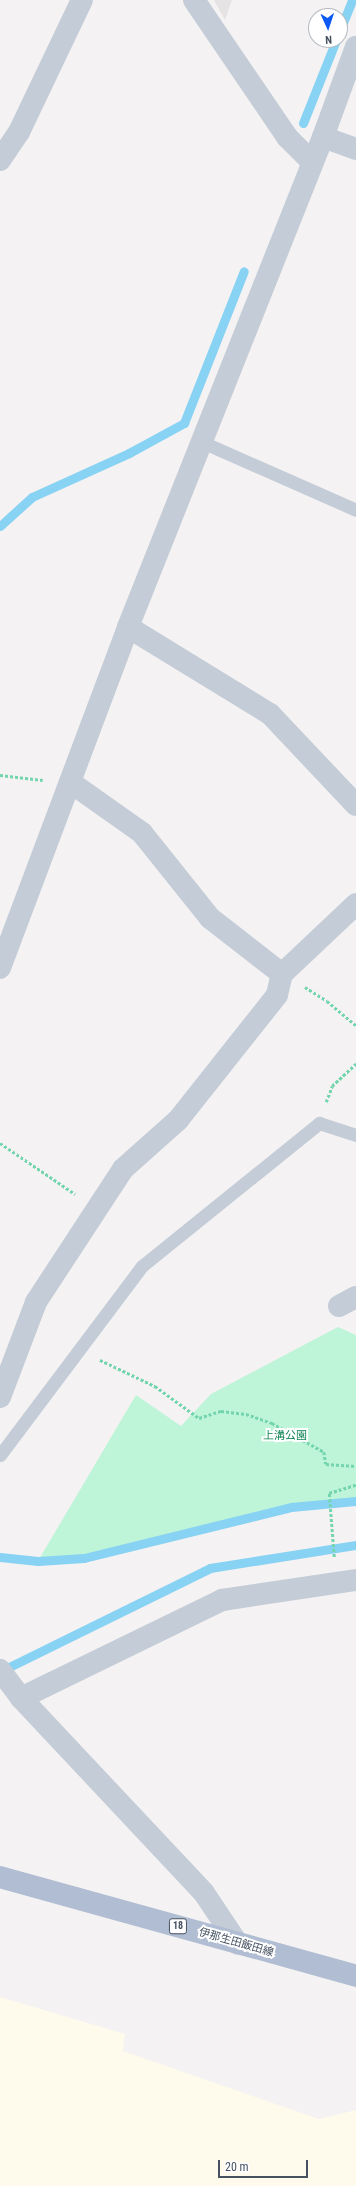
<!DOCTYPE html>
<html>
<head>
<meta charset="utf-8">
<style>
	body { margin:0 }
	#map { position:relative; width:356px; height:2186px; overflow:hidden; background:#f4f2f2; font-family:"Roboto Condensed","Noto Sans JP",sans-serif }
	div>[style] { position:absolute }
	.commercial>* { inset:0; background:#fefaec }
	.education>* { inset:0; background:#e5e3e3 }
	.green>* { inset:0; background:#bef4d8 }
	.stream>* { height:9px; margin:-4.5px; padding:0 4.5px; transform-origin:4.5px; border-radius:4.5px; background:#88d2f4 }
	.path>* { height:2.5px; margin-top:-1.25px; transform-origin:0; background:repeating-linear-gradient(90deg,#73d5ae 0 3px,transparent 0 5px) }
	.service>* { height:13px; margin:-6.5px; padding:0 6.5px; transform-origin:6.5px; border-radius:6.5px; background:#c4ccd7 }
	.minor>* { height:22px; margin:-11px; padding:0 11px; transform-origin:11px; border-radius:11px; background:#c4ccd7 }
	.tertiary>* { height:22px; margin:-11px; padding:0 11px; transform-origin:11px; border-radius:11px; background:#c4ccd7 }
	.primary>* { height:22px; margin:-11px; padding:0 11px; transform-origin:11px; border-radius:11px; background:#b0bdd2 }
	span { translate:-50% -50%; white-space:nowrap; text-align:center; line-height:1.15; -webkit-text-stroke:4px #fff; paint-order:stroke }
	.shield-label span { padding:1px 3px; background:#fff; border:1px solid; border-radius:3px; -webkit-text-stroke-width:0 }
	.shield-label { font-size:10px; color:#475261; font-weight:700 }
	.park-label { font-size:11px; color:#108556 }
	.street-label { font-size:11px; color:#475261 }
	.north { position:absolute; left:308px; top:8px; width:40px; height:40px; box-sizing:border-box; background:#fff; border:1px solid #b5bac0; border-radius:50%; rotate:177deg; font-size:11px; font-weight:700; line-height:16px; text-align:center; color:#475261 }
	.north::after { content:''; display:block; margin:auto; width:14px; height:18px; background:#0b59f5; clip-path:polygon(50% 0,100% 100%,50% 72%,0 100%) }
	.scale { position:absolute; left:218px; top:2160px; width:90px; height:18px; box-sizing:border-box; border:2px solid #475261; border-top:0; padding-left:5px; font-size:12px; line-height:14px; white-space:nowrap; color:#475261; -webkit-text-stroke:3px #fff; paint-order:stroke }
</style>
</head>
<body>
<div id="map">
	<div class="commercial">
		<div style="clip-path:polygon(0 1997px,125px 2034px,123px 2051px,319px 2119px,356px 2110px,356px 2186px,0 2186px)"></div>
	</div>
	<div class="education">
		<div style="clip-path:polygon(214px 0,232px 0,225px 20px)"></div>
	</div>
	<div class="green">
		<div style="clip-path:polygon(338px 1327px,356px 1335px,356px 1501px,291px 1507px,84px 1558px,38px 1561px,136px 1395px,181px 1426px,211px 1394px)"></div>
	</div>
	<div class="stream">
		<div style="left:340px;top:30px;width:32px;rotate:-68deg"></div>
		<div style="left:303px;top:123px;width:89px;rotate:-68.3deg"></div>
		<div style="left:0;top:526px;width:43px;rotate:-42.2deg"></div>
		<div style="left:32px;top:497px;width:107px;rotate:-24.4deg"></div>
		<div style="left:129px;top:453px;width:63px;rotate:-28.6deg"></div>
		<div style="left:184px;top:423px;width:163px;rotate:-68.5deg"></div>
		<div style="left:0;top:1557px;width:38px;rotate:6deg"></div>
		<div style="left:38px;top:1561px;width:46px;rotate:-3.7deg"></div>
		<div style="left:84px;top:1558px;width:213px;rotate:-13.8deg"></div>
		<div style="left:291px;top:1507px;width:65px;rotate:-5.3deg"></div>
		<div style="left:1px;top:1671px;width:233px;rotate:-26.2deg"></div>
		<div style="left:210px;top:1568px;width:148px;rotate:-9deg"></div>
	</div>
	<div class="path">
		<div style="left:0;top:775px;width:43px;rotate:6.6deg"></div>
		<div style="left:305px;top:987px;width:26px;rotate:32deg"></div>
		<div style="left:327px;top:1001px;width:38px;rotate:40deg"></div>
		<div style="left:326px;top:1102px;width:17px;rotate:-69deg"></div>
		<div style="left:332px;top:1086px;width:33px;rotate:-43deg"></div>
		<div style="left:0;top:1143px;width:91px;rotate:34.2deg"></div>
		<div style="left:100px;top:1360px;width:61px;rotate:25.3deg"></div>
		<div style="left:155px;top:1386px;width:54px;rotate:36deg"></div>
		<div style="left:199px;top:1418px;width:23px;rotate:-18deg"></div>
		<div style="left:221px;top:1411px;width:25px;rotate:7deg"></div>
		<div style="left:246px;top:1414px;width:28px;rotate:19deg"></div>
		<div style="left:272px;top:1423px;width:60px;rotate:29.1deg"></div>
		<div style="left:324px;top:1452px;width:12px;rotate:81deg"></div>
		<div style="left:326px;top:1464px;width:30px;rotate:4deg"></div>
		<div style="left:334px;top:1557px;width:64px;rotate:-94.5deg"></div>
		<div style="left:329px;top:1493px;width:28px;rotate:-17deg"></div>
	</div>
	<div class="service">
		<div style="left:202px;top:442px;width:168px;rotate:23.8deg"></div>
		<div style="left:0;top:1455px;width:236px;rotate:-53.1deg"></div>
		<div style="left:142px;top:1266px;width:228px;rotate:-38.9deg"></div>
		<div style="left:319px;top:1123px;width:39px;rotate:18deg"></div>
	</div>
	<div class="minor">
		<div style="left:194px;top:0;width:166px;rotate:55.8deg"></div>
		<div style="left:287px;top:137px;width:35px;rotate:45deg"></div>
		<div style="left:323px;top:137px;width:35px;rotate:20deg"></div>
		<div style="left:0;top:160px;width:34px;rotate:-56deg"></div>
		<div style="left:19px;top:132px;width:146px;rotate:-64.5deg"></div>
		<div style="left:128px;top:627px;width:167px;rotate:31.5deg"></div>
		<div style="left:270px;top:714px;width:125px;rotate:46.6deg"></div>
		<div style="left:70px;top:782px;width:88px;rotate:35.3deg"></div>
		<div style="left:142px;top:833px;width:109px;rotate:51.3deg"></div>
		<div style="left:210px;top:918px;width:91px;rotate:37.9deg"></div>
		<div style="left:339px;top:1306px;width:19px;rotate:-28deg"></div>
		<div style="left:0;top:1397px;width:102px;rotate:-69.2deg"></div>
		<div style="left:36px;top:1302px;width:159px;rotate:-56.8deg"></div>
		<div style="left:123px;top:1169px;width:74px;rotate:-41.7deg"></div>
		<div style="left:178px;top:1120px;width:159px;rotate:-51.6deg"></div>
		<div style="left:277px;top:995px;width:22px;rotate:-77deg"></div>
		<div style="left:282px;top:974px;width:102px;rotate:-43.4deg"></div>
		<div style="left:0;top:1670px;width:35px;rotate:53deg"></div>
		<div style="left:21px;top:1698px;width:267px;rotate:46.8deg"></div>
		<div style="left:204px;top:1893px;width:61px;rotate:56.3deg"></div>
		<div style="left:21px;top:1698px;width:224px;rotate:-26deg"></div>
		<div style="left:222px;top:1600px;width:135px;rotate:-8.5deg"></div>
	</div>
	<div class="tertiary">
		<div style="left:0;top:968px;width:364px;rotate:-69.4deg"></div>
		<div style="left:128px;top:627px;width:527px;rotate:-68.3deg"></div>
		<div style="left:323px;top:137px;width:96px;rotate:-69.9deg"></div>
	</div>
	<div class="primary">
		<div style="left:0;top:1877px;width:370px;rotate:15.5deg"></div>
	</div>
	<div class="shield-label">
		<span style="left:178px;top:1926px">18</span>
	</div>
	<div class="park-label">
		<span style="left:285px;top:1436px">上溝公園</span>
	</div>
	<div class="street-label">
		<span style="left:236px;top:1943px;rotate:16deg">伊那生田飯田線</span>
	</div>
	<div class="north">N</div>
	<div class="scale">20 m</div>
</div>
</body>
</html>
